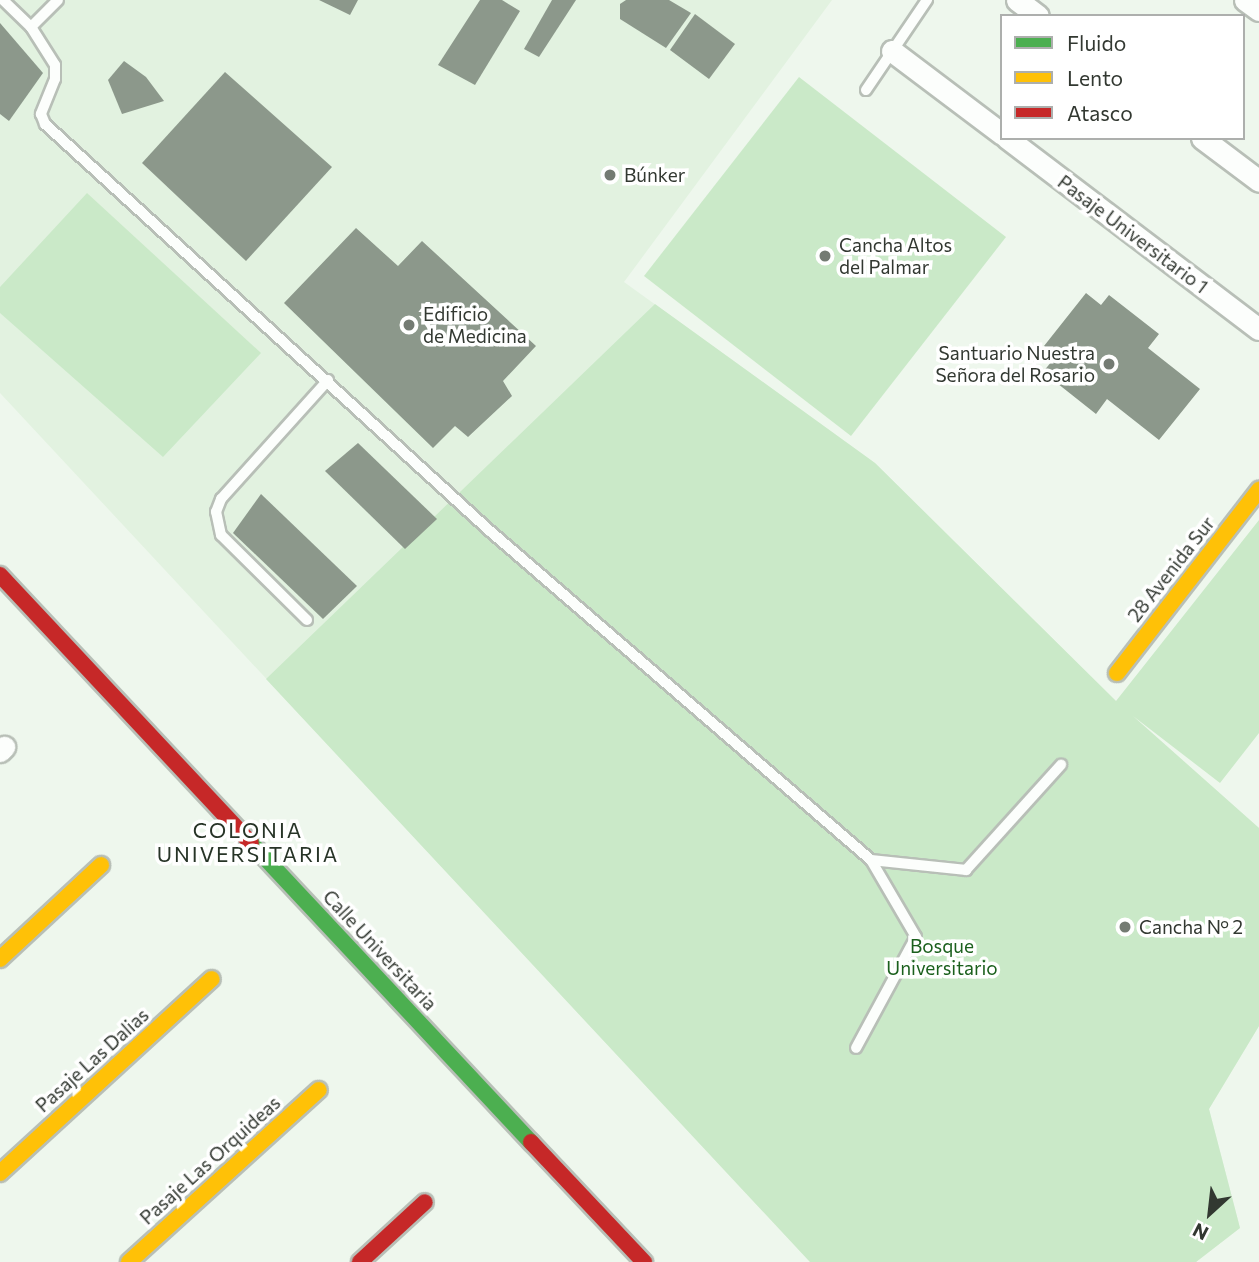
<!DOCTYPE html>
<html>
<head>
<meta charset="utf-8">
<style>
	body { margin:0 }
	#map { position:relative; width:1259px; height:1262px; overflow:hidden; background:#eef7ed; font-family:Commissioner,sans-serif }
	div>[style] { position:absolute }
	.built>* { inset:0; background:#e2f2e0 }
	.green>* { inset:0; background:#cae9c8 }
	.building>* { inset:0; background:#8c988b }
	.roads { filter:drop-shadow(2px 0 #b8bfb7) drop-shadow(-2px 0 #b8bfb7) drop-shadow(0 2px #b8bfb7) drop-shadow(0 -2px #b8bfb7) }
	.lane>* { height:10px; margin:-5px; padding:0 5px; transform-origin:5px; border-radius:5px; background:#fcfefc }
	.street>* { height:21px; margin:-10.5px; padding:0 10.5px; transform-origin:10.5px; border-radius:10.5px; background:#fcfefc }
	.fast>* { height:16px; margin:-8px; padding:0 8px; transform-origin:8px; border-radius:8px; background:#4caf50 }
	.slow>* { height:16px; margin:-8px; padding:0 8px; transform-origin:8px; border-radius:8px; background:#ffc107 }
	.jam>* { height:16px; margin:-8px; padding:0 8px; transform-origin:8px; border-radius:8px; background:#c62828 }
	.dots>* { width:19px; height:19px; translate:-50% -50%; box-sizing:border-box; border:4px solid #fff; border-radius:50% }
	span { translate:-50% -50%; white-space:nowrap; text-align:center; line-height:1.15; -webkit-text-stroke:7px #fff; paint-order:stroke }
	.poi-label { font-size:19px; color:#323831 }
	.left { translate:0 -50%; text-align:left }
	.right { translate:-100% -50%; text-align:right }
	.street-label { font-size:19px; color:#323831 }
	.park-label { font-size:19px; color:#1b601d }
	.neighbourhood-label { font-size:21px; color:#273427; letter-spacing:2px }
	.legend { position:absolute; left:1000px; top:14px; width:245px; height:126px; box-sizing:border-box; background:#fff; border:2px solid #adafad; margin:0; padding:9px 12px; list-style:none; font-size:21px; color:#323831 }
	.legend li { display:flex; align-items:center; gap:14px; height:35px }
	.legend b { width:35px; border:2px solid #adafad }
	.north { position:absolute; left:1175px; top:1178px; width:70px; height:70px; -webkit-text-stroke:5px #fff; paint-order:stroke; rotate:207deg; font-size:19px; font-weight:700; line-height:28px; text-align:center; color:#323831 }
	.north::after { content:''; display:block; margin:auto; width:24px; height:32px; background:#323831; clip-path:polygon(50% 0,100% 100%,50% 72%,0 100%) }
</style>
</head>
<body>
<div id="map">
	<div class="built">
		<div style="clip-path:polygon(0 0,832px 0,624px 282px,875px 463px,1120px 705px,1259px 828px,1259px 1026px,1209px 1109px,1240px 1228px,1196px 1262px,810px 1262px,0 393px)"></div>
	</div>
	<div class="green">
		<div style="clip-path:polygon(799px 77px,1006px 237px,851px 436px,644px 276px)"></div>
		<div style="clip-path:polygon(87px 193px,261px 353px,163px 457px,0 313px,0 287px)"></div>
		<div style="clip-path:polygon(655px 304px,875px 463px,1116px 701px,1259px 520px,1259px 733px,1220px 783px,1133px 716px,1259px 828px,1259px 1026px,1209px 1109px,1240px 1228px,1196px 1262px,810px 1262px,266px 679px)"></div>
	</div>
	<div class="building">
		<div style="clip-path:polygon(319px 0,358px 0,350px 15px)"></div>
		<div style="clip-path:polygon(480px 0,502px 0,520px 11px,475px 85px,438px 65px)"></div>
		<div style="clip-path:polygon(552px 0,576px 0,539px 57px,524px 49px)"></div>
		<div style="clip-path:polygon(626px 0,669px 0,691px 13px,666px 48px,620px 19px,620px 4px)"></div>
		<div style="clip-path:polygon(695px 14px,735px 44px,709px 79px,670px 50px)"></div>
		<div style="clip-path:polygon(0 23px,43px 73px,9px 121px,0 114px)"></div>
		<div style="clip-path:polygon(124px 61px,146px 77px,164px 101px,122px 114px,108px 80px)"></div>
		<div style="clip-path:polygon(225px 72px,332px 167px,246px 261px,142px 163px)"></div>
		<div style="clip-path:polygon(356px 228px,398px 266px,422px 241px,536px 346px,503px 381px,512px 396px,468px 437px,455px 426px,433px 448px,284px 303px)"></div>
		<div style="clip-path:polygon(1086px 293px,1101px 305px,1109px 295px,1159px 334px,1148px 348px,1200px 389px,1159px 440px,1107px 399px,1096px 414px,1043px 372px,1056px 356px,1044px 346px)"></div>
		<div style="clip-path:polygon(358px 443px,437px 519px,405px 549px,325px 471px)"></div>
		<div style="clip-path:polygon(261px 494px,357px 586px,323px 619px,233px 533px)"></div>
	</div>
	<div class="roads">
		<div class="lane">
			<div style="left:3px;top:0;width:39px;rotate:44deg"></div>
			<div style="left:31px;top:27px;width:45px;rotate:57.7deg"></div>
			<div style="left:55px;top:65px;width:14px;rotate:90deg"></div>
			<div style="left:55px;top:79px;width:38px;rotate:112deg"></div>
			<div style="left:41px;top:114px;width:11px;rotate:68deg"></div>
			<div style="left:45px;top:124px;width:603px;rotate:42.45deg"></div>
			<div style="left:490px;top:531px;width:503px;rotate:40.81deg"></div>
			<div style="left:871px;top:860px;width:89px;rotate:59.7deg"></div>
			<div style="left:916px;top:937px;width:126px;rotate:118.4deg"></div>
			<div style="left:31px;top:27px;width:38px;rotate:-45deg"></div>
			<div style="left:866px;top:90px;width:109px;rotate:-55.9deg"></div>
			<div style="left:307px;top:620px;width:121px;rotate:-135.3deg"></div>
			<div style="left:221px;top:535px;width:24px;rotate:-102deg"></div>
			<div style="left:216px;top:512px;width:14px;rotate:-69deg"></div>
			<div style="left:221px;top:499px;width:160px;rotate:-48deg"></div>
			<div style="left:871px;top:860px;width:96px;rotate:6deg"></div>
			<div style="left:966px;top:870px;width:142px;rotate:-47.9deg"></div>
		</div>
		<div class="street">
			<div style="left:1017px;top:0;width:26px;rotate:37deg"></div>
			<div style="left:1245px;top:0;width:17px;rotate:36deg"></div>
			<div style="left:892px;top:51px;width:138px;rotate:37deg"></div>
			<div style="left:1007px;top:138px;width:316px;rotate:37.2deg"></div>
			<div style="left:1202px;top:138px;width:71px;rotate:37deg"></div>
			<div style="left:0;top:751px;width:6px;rotate:-45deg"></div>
		</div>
		<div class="fast">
			<div style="left:251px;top:843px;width:410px;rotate:46.9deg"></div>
		</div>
		<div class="slow">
			<div style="left:1117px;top:673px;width:232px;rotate:-52.2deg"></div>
			<div style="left:0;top:959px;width:138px;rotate:-42.9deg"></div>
			<div style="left:0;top:1173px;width:287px;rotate:-42.5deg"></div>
			<div style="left:129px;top:1262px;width:256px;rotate:-42.2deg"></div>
		</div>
		<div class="jam">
			<div style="left:0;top:575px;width:367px;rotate:46.9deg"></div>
			<div style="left:531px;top:1142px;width:165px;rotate:46.7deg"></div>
			<div style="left:360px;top:1262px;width:88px;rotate:-42.7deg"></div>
		</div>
	</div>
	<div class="dots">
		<div style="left:610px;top:175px;background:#747b73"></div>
		<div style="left:825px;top:256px;background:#747b73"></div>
		<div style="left:409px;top:325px;background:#747b73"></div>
		<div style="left:1109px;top:364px;background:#747b73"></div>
		<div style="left:1125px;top:927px;background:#747b73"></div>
	</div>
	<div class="poi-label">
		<span class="left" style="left:624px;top:175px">Búnker</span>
		<span class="left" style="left:839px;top:256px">Cancha Altos<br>del Palmar</span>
		<span class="left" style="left:423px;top:325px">Edificio<br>de Medicina</span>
		<span class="right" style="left:1095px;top:364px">Santuario Nuestra<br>Señora del Rosario</span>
		<span class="left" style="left:1139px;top:927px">Cancha Nº 2</span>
	</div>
	<div class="street-label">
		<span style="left:1133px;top:234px;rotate:37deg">Pasaje Universitario 1</span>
		<span style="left:1171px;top:569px;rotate:-52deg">28 Avenida Sur</span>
		<span style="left:380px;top:950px;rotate:47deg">Calle Universitaria</span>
		<span style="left:92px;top:1060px;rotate:-42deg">Pasaje Las Dalias</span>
		<span style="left:210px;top:1160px;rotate:-42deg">Pasaje Las Orquideas</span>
	</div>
	<div class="park-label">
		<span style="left:942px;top:957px">Bosque<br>Universitario</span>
	</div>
	<div class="neighbourhood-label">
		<span style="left:248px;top:842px">COLONIA<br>UNIVERSITARIA</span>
	</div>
	<ul class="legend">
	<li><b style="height:9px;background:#4caf50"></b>Fluido</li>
	<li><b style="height:9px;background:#ffc107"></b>Lento</li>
	<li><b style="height:9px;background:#c62828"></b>Atasco</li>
	</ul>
	<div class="north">N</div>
</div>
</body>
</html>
